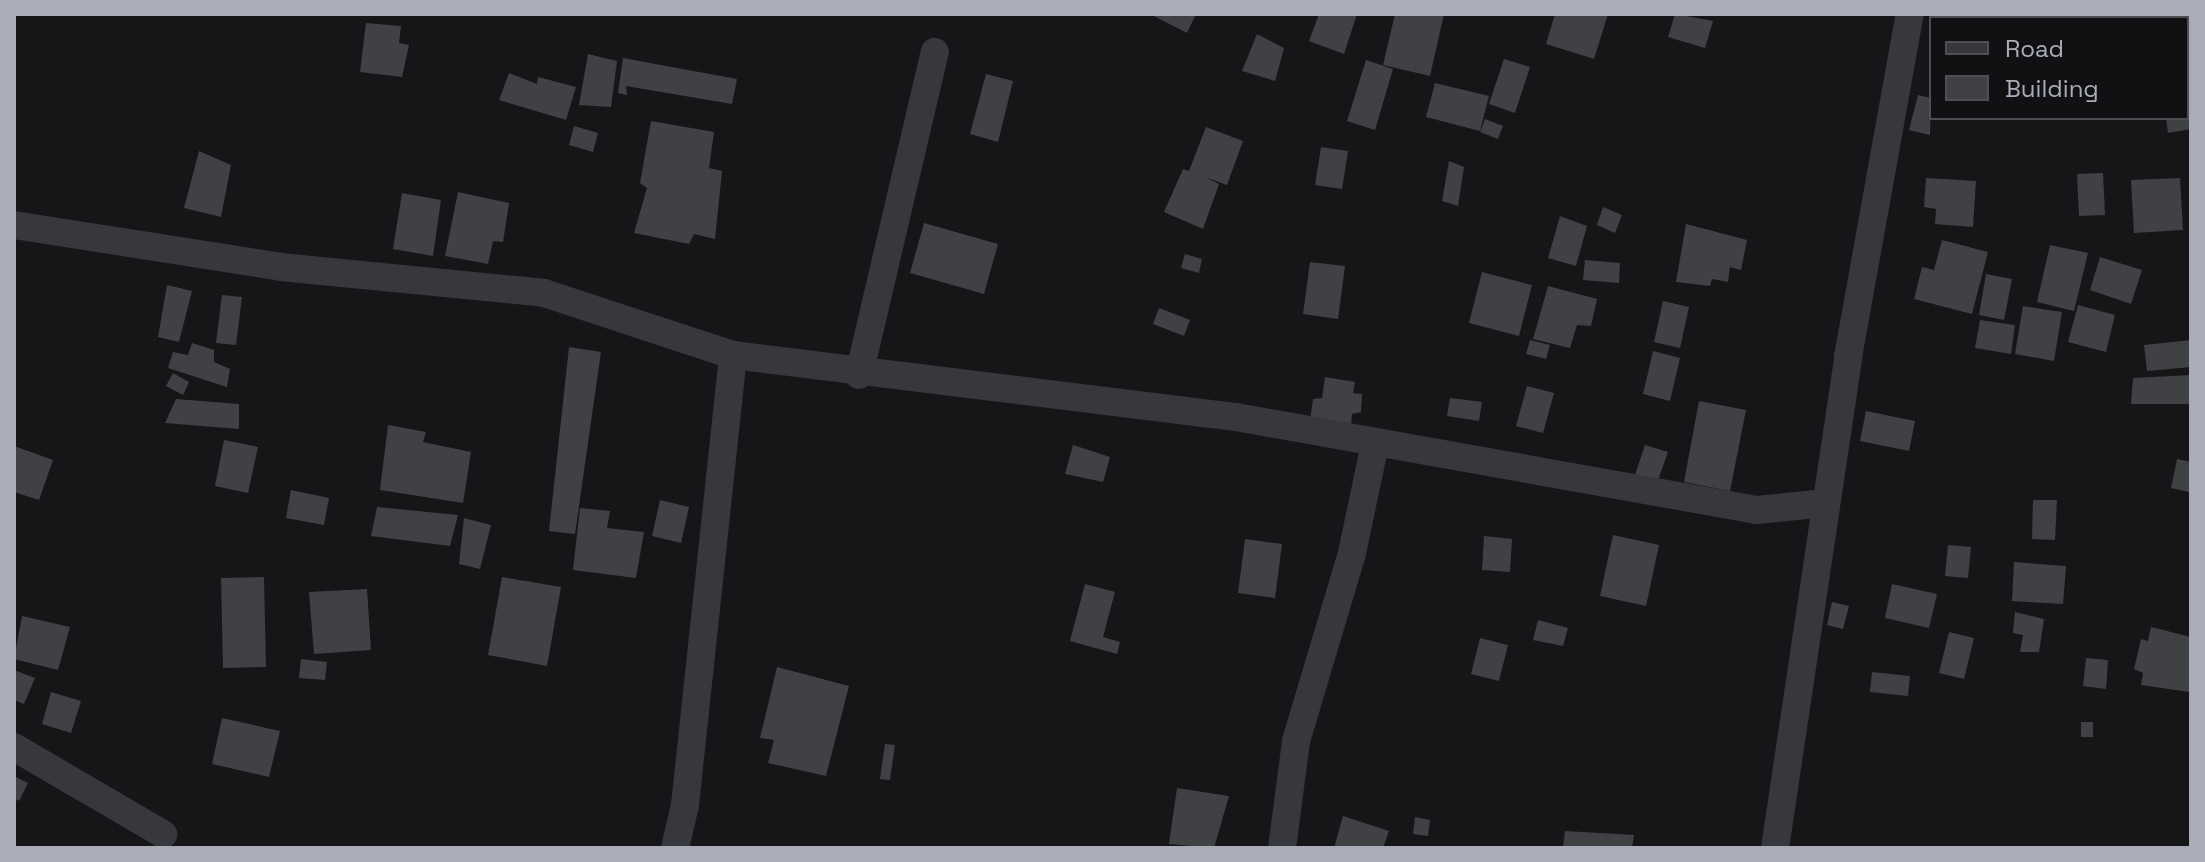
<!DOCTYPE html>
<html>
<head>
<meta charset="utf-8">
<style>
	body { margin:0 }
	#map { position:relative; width:2205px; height:862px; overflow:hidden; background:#161618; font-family:"Space Grotesk",sans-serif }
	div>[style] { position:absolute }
	.building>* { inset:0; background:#404145 }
	.minor>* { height:28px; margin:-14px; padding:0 14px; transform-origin:14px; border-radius:14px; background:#37383d }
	span { translate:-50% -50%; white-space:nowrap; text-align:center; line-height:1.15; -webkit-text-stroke:6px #111113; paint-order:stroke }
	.frame { position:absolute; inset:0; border:16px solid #a8adb8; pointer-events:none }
	.legend { position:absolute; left:1929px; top:16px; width:260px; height:104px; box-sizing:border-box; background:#111113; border:2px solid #4d4f55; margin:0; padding:10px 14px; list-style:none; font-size:24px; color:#a8adb8 }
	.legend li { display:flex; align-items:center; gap:16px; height:40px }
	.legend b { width:40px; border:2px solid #4d4f55 }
</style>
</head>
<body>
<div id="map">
	<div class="building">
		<div style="clip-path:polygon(1150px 14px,1196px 14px,1187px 33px)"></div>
		<div style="clip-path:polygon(1319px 14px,1357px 14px,1344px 54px,1309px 41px)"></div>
		<div style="clip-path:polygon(1395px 14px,1444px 14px,1430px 76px,1383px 65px)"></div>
		<div style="clip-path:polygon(1555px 14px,1608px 14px,1594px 59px,1546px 44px)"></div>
		<div style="clip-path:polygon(1675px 14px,1713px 21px,1705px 48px,1668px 37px)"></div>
		<div style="clip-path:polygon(366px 23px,401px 26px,399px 43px,409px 45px,402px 77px,360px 72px)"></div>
		<div style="clip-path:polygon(1257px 34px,1284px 48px,1275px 81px,1242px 71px)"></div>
		<div style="clip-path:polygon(588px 54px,617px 61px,611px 107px,579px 105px)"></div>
		<div style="clip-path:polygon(623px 58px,737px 79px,732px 104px,626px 86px,627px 95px,618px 93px)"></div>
		<div style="clip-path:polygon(1504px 59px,1530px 67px,1515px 113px,1489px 104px)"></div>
		<div style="clip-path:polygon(1366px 60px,1393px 69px,1375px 130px,1347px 121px)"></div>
		<div style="clip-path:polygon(509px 73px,537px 84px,538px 77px,576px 87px,566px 120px,499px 100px)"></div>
		<div style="clip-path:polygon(986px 74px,1013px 81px,998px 142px,970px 134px)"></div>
		<div style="clip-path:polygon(2191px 74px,2191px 129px,2168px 133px,2166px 118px,2187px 118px)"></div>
		<div style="clip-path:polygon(1435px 83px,1489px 96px,1480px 131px,1426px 117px)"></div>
		<div style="clip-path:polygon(1918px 95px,1931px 98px,1930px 135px,1909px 130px)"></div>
		<div style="clip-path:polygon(1485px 119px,1503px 126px,1498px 139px,1480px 132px)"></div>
		<div style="clip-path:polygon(651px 121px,714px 132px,709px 168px,722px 171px,715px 239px,694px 234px,689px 244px,634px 233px,647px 188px,640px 183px)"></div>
		<div style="clip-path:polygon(574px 126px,598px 133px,593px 152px,569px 145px)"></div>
		<div style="clip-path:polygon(1206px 127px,1243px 141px,1227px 185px,1205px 177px,1219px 184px,1203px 229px,1164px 212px,1183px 169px,1189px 171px)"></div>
		<div style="clip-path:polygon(1321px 147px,1348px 151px,1342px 189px,1315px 185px)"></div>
		<div style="clip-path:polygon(199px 151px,231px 165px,221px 217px,184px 208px)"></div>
		<div style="clip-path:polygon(1449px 161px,1464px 167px,1458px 206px,1442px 201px)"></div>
		<div style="clip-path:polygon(2103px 173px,2105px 215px,2079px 216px,2077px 174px)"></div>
		<div style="clip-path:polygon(1926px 178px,1976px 181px,1973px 227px,1935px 224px,1936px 209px,1924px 207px)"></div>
		<div style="clip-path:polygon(2180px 178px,2183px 230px,2134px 233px,2131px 180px)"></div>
		<div style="clip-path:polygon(458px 192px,509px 203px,503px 242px,493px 241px,488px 264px,445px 256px)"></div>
		<div style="clip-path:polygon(402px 193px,441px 200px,433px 256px,393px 249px)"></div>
		<div style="clip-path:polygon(1603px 207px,1622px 215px,1615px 233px,1597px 225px)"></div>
		<div style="clip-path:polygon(1560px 216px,1587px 226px,1576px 266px,1548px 258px)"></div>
		<div style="clip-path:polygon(924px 223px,998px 244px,984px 294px,910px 273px)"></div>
		<div style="clip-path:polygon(1686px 224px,1747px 240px,1741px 270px,1730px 267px,1728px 282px,1712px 279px,1710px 286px,1676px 282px)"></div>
		<div style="clip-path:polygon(1942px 240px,1988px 252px,1972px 314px,1914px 299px,1922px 267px,1934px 270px)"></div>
		<div style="clip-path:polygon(2050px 245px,2088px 253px,2074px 311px,2037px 302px)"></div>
		<div style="clip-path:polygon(1185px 254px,1202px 259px,1199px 273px,1181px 268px)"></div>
		<div style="clip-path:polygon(2100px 257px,2142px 270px,2131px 304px,2090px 290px)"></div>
		<div style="clip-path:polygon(1585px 260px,1620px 263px,1619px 283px,1583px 280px)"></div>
		<div style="clip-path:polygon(1310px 262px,1345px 266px,1338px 319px,1303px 314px)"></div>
		<div style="clip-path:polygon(1482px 272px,1532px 285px,1519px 336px,1469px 323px)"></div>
		<div style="clip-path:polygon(1986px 274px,2012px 279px,2004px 320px,1979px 315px)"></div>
		<div style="clip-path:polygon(167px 285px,192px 291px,179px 342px,158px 337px)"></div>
		<div style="clip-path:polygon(1548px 286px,1597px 299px,1591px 326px,1577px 325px,1570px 348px,1533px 339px)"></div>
		<div style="clip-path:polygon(222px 295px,242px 297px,236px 345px,216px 343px)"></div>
		<div style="clip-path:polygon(1663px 301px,1689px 307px,1680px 348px,1654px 342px)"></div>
		<div style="clip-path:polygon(2078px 305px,2115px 315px,2106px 352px,2068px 342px)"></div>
		<div style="clip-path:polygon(2023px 306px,2062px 312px,2054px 361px,2015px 354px)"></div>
		<div style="clip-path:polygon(1159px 308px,1190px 320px,1184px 336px,1153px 324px)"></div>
		<div style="clip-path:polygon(1980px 320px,2015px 325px,2011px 354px,1975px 348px)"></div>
		<div style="clip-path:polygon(1530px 340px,1550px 345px,1546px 359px,1526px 354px)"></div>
		<div style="clip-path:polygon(2191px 340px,2191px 367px,2147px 371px,2144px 345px)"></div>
		<div style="clip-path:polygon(192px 343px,214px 350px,214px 362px,230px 369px,227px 387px,168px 368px,173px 352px,188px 355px)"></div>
		<div style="clip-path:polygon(569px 347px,601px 352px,575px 534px,549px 531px)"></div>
		<div style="clip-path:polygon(1653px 351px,1680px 358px,1670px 401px,1643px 394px)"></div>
		<div style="clip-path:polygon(173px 373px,189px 382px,183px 395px,166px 386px)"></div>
		<div style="clip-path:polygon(2191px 375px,2191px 404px,2131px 404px,2133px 378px)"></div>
		<div style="clip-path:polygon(1325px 377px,1355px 382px,1353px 393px,1362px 394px,1361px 412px,1352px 414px,1351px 425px,1310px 422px,1313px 399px,1322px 398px)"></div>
		<div style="clip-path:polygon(1527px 386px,1554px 393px,1543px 433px,1516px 426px)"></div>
		<div style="clip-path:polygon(1450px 398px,1482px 402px,1479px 421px,1447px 416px)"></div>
		<div style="clip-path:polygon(176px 399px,239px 404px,239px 429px,165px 423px)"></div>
		<div style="clip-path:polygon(1699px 401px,1746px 410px,1730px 491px,1684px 482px)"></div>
		<div style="clip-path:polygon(1866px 411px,1915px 421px,1909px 451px,1860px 441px)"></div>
		<div style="clip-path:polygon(388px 425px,426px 432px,423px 442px,471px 452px,463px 503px,380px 490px)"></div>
		<div style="clip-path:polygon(224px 440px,258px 447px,248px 493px,215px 486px)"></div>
		<div style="clip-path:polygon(1073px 445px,1110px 457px,1103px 482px,1065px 474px)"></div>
		<div style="clip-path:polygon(1645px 445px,1668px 452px,1657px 483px,1635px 475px)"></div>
		<div style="clip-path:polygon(14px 446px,53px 460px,39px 500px,14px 492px)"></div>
		<div style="clip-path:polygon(2177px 459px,2191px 462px,2189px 492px,2171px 488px)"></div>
		<div style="clip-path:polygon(291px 490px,329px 498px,324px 525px,286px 518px)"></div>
		<div style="clip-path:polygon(660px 500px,689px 507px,681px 543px,652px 536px)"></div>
		<div style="clip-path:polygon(2033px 500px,2057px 500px,2055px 540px,2032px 539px)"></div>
		<div style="clip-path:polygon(377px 507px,458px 515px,450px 546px,371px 536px)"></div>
		<div style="clip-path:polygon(580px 508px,610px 511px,607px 528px,644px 532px,636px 578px,573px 570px)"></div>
		<div style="clip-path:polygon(464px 518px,491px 525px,480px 569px,459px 564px)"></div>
		<div style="clip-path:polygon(1613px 535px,1659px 545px,1646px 606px,1600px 596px)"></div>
		<div style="clip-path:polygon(1484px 536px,1512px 539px,1510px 572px,1482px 570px)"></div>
		<div style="clip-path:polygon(1245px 539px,1282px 544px,1275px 598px,1238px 593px)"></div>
		<div style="clip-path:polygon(1948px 545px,1971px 547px,1968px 578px,1945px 576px)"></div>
		<div style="clip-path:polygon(2014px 562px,2066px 566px,2063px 604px,2012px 601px)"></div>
		<div style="clip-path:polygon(264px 577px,266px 667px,223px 668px,221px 578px)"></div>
		<div style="clip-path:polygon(502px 577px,561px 587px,547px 666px,488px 655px)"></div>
		<div style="clip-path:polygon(1085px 584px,1115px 592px,1103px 637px,1120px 642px,1117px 654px,1070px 641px)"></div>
		<div style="clip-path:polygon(1892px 584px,1937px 594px,1929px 628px,1885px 618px)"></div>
		<div style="clip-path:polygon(367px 589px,371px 650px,314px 654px,309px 592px)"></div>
		<div style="clip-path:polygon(1832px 602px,1849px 606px,1843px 629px,1827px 625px)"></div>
		<div style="clip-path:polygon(2015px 612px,2044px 619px,2039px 652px,2020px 652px,2023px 635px,2013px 633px)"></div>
		<div style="clip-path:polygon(22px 616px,70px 627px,58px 670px,14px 659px)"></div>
		<div style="clip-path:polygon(1538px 620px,1568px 628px,1563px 646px,1533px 640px)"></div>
		<div style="clip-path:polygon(2151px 627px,2191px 637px,2189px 692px,2141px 685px,2143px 673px,2134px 669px,2141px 639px,2148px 641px)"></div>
		<div style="clip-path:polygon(1949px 632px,1974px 638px,1964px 679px,1939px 673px)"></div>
		<div style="clip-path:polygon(1480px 638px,1508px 645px,1499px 681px,1471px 674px)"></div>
		<div style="clip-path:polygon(2086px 658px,2108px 660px,2106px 689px,2083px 686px)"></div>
		<div style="clip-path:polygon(301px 659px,327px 662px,325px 680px,299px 678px)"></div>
		<div style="clip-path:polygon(777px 667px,849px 686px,826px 776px,768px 763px,774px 740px,760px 738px)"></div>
		<div style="clip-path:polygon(14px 670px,35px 678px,24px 704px,14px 700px)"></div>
		<div style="clip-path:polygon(1872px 672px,1910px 676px,1908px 696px,1870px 692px)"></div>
		<div style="clip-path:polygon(51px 692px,81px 701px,71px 733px,42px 724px)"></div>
		<div style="clip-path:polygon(222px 718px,280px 731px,269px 777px,212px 764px)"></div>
		<div style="clip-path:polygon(2081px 722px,2093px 722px,2093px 737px,2081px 737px)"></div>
		<div style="clip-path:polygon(885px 744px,895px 745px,890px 780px,880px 779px)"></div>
		<div style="clip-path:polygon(14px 776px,28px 783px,19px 801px,14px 798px)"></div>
		<div style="clip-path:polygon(1177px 788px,1229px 796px,1214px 848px,1169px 844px)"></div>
		<div style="clip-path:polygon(1343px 816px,1389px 831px,1383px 848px,1334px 848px)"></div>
		<div style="clip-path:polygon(1415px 817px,1430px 820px,1428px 836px,1413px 834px)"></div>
		<div style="clip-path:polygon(1565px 831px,1634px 835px,1632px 848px,1563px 848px)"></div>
	</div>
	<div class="minor">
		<div style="left:14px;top:225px;width:270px;rotate:8.9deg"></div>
		<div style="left:281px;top:267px;width:264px;rotate:5.6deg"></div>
		<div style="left:544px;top:293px;width:199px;rotate:18.2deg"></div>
		<div style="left:733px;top:355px;width:507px;rotate:7.03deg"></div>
		<div style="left:1236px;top:417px;width:529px;rotate:10.12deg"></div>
		<div style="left:1757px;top:510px;width:69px;rotate:-5.8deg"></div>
		<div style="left:859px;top:375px;width:332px;rotate:-76.8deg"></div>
		<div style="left:14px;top:747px;width:173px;rotate:30.3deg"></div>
		<div style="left:675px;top:848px;width:44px;rotate:-76.9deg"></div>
		<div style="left:685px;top:805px;width:453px;rotate:-83.9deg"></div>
		<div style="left:1282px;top:848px;width:108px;rotate:-82.5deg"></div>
		<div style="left:1296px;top:741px;width:196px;rotate:-73.4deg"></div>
		<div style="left:1352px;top:553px;width:111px;rotate:-78.1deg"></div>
		<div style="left:1775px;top:848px;width:496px;rotate:-81.5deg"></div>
		<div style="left:1848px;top:357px;width:349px;rotate:-79.8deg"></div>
	</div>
	<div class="frame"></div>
	<ul class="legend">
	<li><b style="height:10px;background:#37383d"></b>Road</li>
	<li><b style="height:22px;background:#404145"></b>Building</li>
	</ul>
</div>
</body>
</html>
